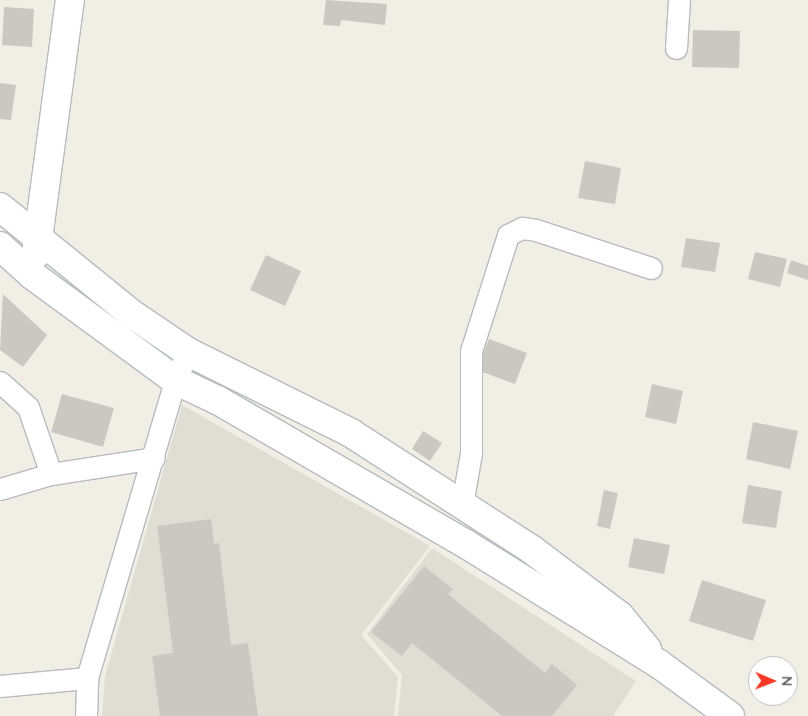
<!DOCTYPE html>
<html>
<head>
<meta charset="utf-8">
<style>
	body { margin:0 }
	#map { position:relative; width:808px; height:716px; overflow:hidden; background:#f0eee5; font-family:Quicksand,sans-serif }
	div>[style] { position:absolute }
	.education>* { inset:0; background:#e0ddd4 }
	.building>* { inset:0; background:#cbc8c2 }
	.roads { filter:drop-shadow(1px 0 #b7bbc0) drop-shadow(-1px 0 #b7bbc0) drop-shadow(0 1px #b7bbc0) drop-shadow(0 -1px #b7bbc0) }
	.street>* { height:21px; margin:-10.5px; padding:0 10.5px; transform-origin:10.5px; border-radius:10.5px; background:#fff }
	.secondary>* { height:28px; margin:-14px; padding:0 14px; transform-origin:14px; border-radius:14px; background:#fff }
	span { translate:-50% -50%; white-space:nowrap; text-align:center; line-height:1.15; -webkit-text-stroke:4.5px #fff; paint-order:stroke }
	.north { position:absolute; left:748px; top:656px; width:50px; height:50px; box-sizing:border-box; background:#fff; border:1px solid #bec0c2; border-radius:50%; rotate:91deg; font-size:14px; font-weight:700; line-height:20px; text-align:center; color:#5d6167 }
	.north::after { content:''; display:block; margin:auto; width:18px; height:22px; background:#f63825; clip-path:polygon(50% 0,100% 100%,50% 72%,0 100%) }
</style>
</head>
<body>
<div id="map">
	<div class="education">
		<div style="clip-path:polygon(182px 405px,430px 546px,361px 635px,398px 677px,394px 716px,102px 716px,105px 676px)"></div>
		<div style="clip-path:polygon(432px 548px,636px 681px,613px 716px,398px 716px,402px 675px,367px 634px)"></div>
	</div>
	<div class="building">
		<div style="clip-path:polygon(326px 0,387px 4px,385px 25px,341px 20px,340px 26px,323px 25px)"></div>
		<div style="clip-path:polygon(4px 7px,34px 9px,32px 47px,2px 45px)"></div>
		<div style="clip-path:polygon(693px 30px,740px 31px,739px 68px,692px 67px)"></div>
		<div style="clip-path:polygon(0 83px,16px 85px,11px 120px,0 119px)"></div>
		<div style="clip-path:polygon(585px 161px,621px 168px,615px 204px,578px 198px)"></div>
		<div style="clip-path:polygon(686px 238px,720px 243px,715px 272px,681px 267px)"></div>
		<div style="clip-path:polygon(755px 252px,787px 259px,780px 287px,748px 279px)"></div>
		<div style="clip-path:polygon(266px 255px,301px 271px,285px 306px,250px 290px)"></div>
		<div style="clip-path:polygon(791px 260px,808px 266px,808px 280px,787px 273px)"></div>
		<div style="clip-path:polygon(3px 294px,47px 335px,23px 367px,0 350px)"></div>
		<div style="clip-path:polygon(489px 339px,527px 353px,515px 384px,477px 370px)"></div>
		<div style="clip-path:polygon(652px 384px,683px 391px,676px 424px,645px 417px)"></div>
		<div style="clip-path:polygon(62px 394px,114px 408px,103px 447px,51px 432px)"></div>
		<div style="clip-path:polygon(753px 422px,798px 431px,790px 469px,746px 459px)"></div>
		<div style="clip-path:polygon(423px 431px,442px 443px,430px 461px,412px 449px)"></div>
		<div style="clip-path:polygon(748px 485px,782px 491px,776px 528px,742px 523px)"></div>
		<div style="clip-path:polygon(604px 490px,618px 493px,610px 529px,597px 526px)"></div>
		<div style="clip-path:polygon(211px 519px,214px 544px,219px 543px,231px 645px,248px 643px,258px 716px,160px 716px,152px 656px,173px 653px,157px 526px)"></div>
		<div style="clip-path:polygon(634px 538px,670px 545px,664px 574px,628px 567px)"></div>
		<div style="clip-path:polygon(424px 566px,453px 589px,448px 594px,545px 673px,552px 664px,577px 685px,552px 716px,502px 716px,412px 643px,402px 656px,371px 632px)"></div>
		<div style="clip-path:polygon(702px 580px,766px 600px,753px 641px,689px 621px)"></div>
	</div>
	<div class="roads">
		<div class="street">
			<div style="left:676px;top:48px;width:48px;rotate:-86.4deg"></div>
			<div style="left:0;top:382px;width:38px;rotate:42deg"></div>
			<div style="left:28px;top:407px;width:71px;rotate:71.1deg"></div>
			<div style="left:0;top:489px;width:53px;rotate:-16.4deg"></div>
			<div style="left:51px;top:474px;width:104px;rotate:-8.8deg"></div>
			<div style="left:462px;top:505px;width:53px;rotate:-80.2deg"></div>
			<div style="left:471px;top:453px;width:102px;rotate:-90deg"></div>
			<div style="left:471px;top:351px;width:122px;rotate:-72.3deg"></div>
			<div style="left:508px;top:235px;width:16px;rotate:-27deg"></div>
			<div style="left:522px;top:228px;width:14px;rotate:8deg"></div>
			<div style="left:536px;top:230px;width:121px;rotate:18.3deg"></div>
			<div style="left:0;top:686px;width:87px;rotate:-5.3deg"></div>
			<div style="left:86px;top:716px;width:38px;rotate:-88deg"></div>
			<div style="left:87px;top:678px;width:311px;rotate:-73.5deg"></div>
			<div style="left:175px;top:380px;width:31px;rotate:-65deg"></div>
		</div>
		<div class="secondary">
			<div style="left:0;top:207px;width:166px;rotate:39.1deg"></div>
			<div style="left:129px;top:312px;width:71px;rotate:34.1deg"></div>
			<div style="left:188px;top:352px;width:182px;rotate:26.4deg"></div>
			<div style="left:351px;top:433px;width:214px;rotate:32.8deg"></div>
			<div style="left:531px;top:549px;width:111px;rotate:37deg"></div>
			<div style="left:620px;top:616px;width:43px;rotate:50.7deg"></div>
			<div style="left:0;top:246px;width:43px;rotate:42.2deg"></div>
			<div style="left:32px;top:275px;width:177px;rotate:36.3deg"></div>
			<div style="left:175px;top:380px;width:49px;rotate:25.5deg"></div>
			<div style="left:219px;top:401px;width:285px;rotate:30.1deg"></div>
			<div style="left:466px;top:544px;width:227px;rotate:31.9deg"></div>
			<div style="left:659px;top:664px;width:88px;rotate:36.2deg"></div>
			<div style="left:36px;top:254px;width:256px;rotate:-82.4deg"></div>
		</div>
	</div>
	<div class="north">N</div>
</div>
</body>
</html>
